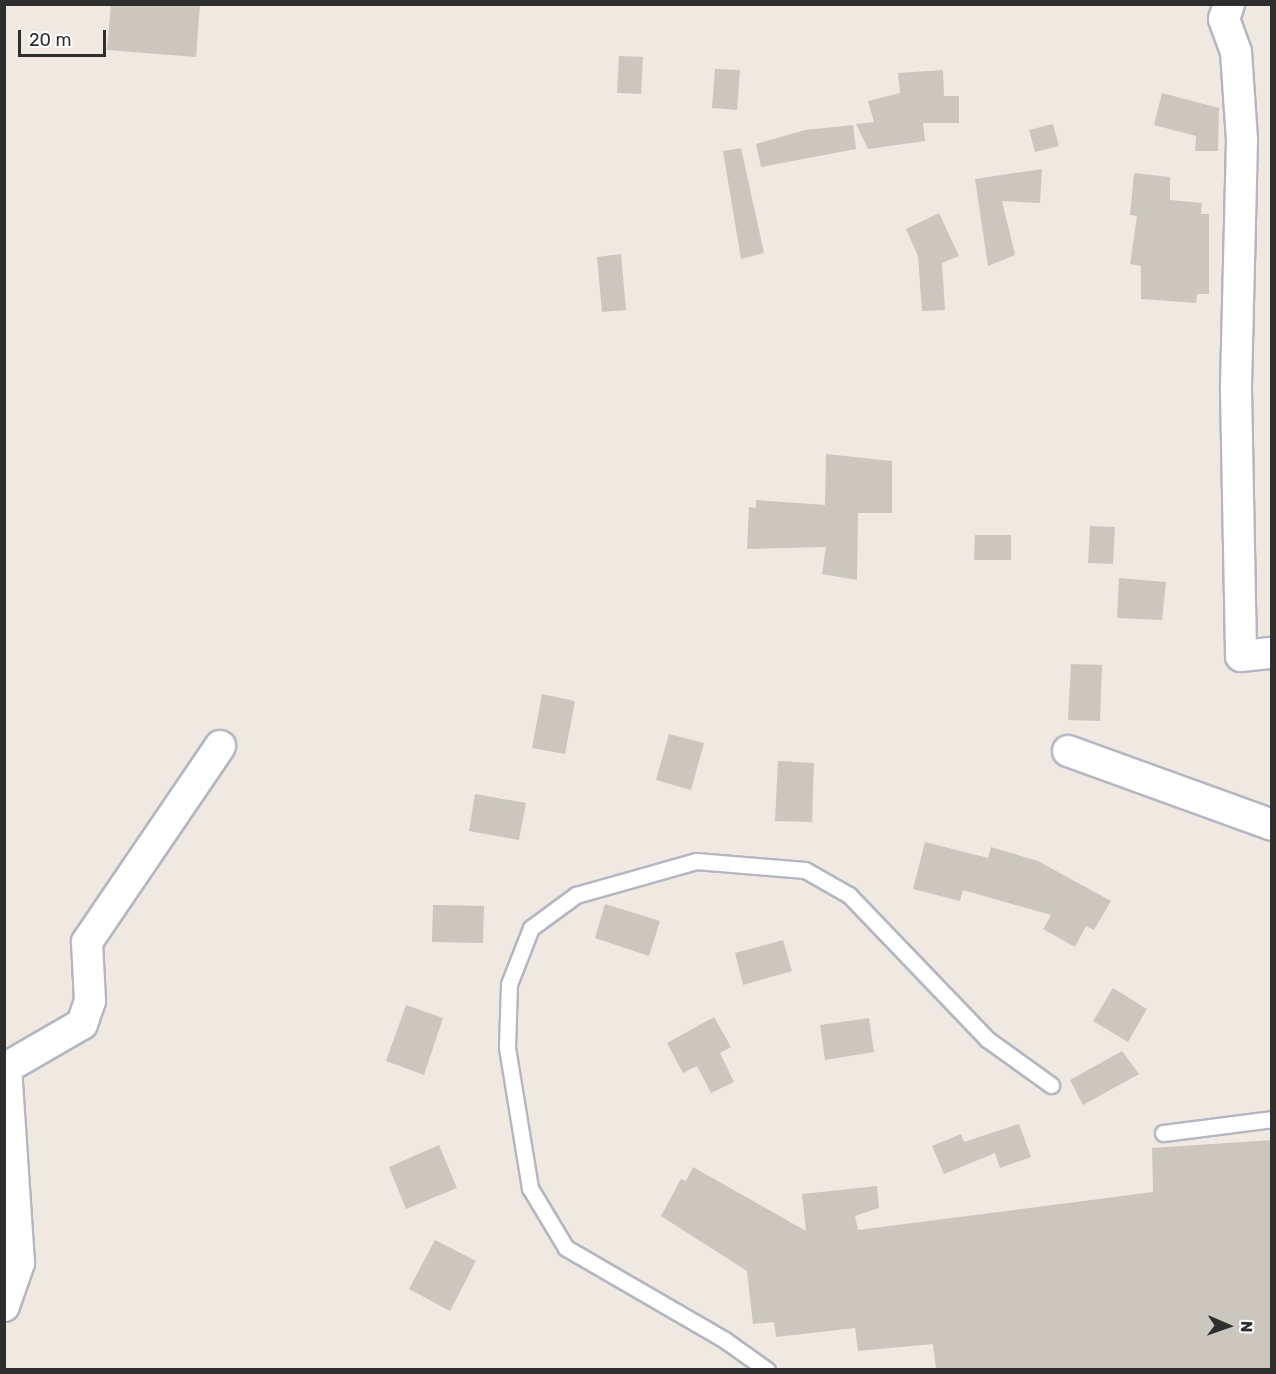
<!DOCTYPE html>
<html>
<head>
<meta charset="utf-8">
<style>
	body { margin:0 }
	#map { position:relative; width:1276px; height:1374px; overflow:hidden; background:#efe9e1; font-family:Rubik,sans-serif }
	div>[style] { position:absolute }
	.building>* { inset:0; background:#cbc7bf }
	.roads { filter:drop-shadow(2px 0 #b4b7c1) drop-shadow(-2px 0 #b4b7c1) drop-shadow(0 2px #b4b7c1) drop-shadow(0 -2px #b4b7c1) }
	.lane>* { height:15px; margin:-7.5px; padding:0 7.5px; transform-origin:7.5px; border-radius:7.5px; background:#fff }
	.street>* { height:30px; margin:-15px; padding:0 15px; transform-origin:15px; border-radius:15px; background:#fff }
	span { translate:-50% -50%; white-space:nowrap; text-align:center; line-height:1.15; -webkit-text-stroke:5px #fff; paint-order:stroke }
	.frame { position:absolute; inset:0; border:6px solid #2e2e2e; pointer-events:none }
	.north { position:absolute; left:1198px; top:1296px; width:60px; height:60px; -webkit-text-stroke:4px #fff; paint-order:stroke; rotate:92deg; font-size:16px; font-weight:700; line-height:24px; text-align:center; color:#2e2e2e }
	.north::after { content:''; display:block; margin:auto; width:21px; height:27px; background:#2e2e2e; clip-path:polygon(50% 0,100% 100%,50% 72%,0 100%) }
	.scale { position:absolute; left:18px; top:30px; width:88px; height:27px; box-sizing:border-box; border:3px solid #2e2e2e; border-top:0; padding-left:8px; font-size:18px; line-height:21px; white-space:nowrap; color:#2e2e2e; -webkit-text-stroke:4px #fff; paint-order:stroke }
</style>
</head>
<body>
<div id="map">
	<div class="building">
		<div style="clip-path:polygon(111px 4px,200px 4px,196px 57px,107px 50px)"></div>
		<div style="clip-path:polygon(619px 56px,643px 57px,641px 94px,617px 93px)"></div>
		<div style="clip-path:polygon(715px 69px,740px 70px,737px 110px,712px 108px)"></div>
		<div style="clip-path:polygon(943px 70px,944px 96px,959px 96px,959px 123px,923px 123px,925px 141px,868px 149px,856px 124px,874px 122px,868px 101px,900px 93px,898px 73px)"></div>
		<div style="clip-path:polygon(1162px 93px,1219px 108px,1218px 151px,1195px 151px,1196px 136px,1154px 125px)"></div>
		<div style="clip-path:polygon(1053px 124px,1059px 146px,1035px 152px,1029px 130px)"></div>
		<div style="clip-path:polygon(853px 125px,856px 149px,761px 167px,756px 144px,805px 130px)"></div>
		<div style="clip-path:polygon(741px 148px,764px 253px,741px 259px,723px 151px)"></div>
		<div style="clip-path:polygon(1042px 169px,1040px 203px,1002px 201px,1015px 255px,988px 266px,975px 179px)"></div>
		<div style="clip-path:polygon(1134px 173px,1170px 177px,1170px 200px,1202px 203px,1201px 214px,1209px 214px,1209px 294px,1197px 294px,1196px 303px,1141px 299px,1141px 266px,1130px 264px,1137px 216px,1130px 215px)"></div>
		<div style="clip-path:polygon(939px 213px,959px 256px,942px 263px,945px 310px,922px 311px,918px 256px,906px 229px)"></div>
		<div style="clip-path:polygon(621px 254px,626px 310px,602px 312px,597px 257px)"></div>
		<div style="clip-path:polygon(826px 454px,892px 461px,892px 513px,858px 513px,857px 580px,822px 574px,826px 547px,747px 549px,749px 507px,756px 508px,756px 500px,825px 505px)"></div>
		<div style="clip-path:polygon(1090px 526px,1115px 527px,1113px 564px,1088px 563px)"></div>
		<div style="clip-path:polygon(975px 535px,1011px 535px,1011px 560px,974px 560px)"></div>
		<div style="clip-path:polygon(1119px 578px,1166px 582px,1162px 620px,1117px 618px)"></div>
		<div style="clip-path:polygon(1071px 664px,1102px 665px,1100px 721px,1068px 720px)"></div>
		<div style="clip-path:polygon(542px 694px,575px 701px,565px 754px,532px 748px)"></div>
		<div style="clip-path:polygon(669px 734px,704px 743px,691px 790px,656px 780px)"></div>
		<div style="clip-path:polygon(778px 761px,814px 763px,812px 822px,775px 821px)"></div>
		<div style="clip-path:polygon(475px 794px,526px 803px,519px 840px,469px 831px)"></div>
		<div style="clip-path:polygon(925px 842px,988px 858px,991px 847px,1038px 861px,1111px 901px,1094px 930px,1086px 926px,1075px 947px,1043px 929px,1051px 915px,963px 890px,960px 901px,913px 889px)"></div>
		<div style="clip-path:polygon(605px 904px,660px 921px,649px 956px,595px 938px)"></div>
		<div style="clip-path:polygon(433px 905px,484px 906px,483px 943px,432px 942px)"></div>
		<div style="clip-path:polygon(783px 940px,792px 971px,743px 985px,735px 953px)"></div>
		<div style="clip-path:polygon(1113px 988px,1147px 1009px,1128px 1042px,1093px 1021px)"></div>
		<div style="clip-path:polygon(406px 1005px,443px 1018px,424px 1075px,386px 1061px)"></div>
		<div style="clip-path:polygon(714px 1017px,731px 1047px,720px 1053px,734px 1082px,711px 1093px,697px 1066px,683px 1073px,667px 1043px)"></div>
		<div style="clip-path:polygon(869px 1018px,874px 1052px,825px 1060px,820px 1025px)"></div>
		<div style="clip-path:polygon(1122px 1051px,1139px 1074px,1083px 1105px,1070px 1080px)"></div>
		<div style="clip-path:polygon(1019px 1124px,1031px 1157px,1000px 1168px,995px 1153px,944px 1174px,932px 1146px,961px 1134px,964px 1142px)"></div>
		<div style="clip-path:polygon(1272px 1140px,1272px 1370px,936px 1370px,933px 1344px,858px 1351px,855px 1328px,776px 1337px,774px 1322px,753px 1324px,747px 1271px,661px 1216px,681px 1179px,686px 1181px,693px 1167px,806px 1231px,802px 1194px,877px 1186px,879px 1208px,855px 1216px,858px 1230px,1153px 1192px,1152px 1148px)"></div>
		<div style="clip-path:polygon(439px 1145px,457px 1188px,406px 1209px,389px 1167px)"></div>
		<div style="clip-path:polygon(435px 1240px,476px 1261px,450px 1311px,409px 1289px)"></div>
	</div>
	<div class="roads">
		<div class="lane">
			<div style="left:1163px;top:1133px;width:110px;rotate:-7.3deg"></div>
			<div style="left:767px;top:1370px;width:52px;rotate:-144.5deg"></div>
			<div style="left:725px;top:1340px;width:184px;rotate:-149.9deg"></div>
			<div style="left:566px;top:1248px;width:70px;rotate:-121deg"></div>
			<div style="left:530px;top:1188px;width:143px;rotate:-99.3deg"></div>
			<div style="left:507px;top:1047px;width:63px;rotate:-88.2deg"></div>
			<div style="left:509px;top:984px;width:60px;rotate:-68.6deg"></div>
			<div style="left:531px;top:928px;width:56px;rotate:-36.3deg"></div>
			<div style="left:576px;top:895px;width:125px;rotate:-15.8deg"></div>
			<div style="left:696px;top:861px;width:109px;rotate:4.7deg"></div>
			<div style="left:805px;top:870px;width:51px;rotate:29.6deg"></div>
			<div style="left:849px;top:895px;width:199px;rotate:46.2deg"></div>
			<div style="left:987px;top:1039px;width:79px;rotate:35.7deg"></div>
		</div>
		<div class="street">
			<div style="left:1229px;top:4px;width:16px;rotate:108deg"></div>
			<div style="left:1224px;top:19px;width:35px;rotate:70deg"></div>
			<div style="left:1236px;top:52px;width:88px;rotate:86.1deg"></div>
			<div style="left:1242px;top:140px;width:251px;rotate:91.4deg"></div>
			<div style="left:1236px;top:391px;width:265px;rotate:88.9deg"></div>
			<div style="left:1241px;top:656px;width:31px;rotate:-6deg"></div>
			<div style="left:1068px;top:751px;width:217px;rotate:19.9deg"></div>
			<div style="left:4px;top:1069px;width:90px;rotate:-30deg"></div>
			<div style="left:82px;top:1024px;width:24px;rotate:-71deg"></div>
			<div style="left:90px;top:1001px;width:59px;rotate:-92.9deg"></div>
			<div style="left:87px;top:942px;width:237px;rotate:-55.8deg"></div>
			<div style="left:4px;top:1306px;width:46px;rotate:-70.8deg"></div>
			<div style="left:19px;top:1263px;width:194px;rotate:-93.8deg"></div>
		</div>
	</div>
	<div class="frame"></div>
	<div class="north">N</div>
	<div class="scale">20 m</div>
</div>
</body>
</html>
